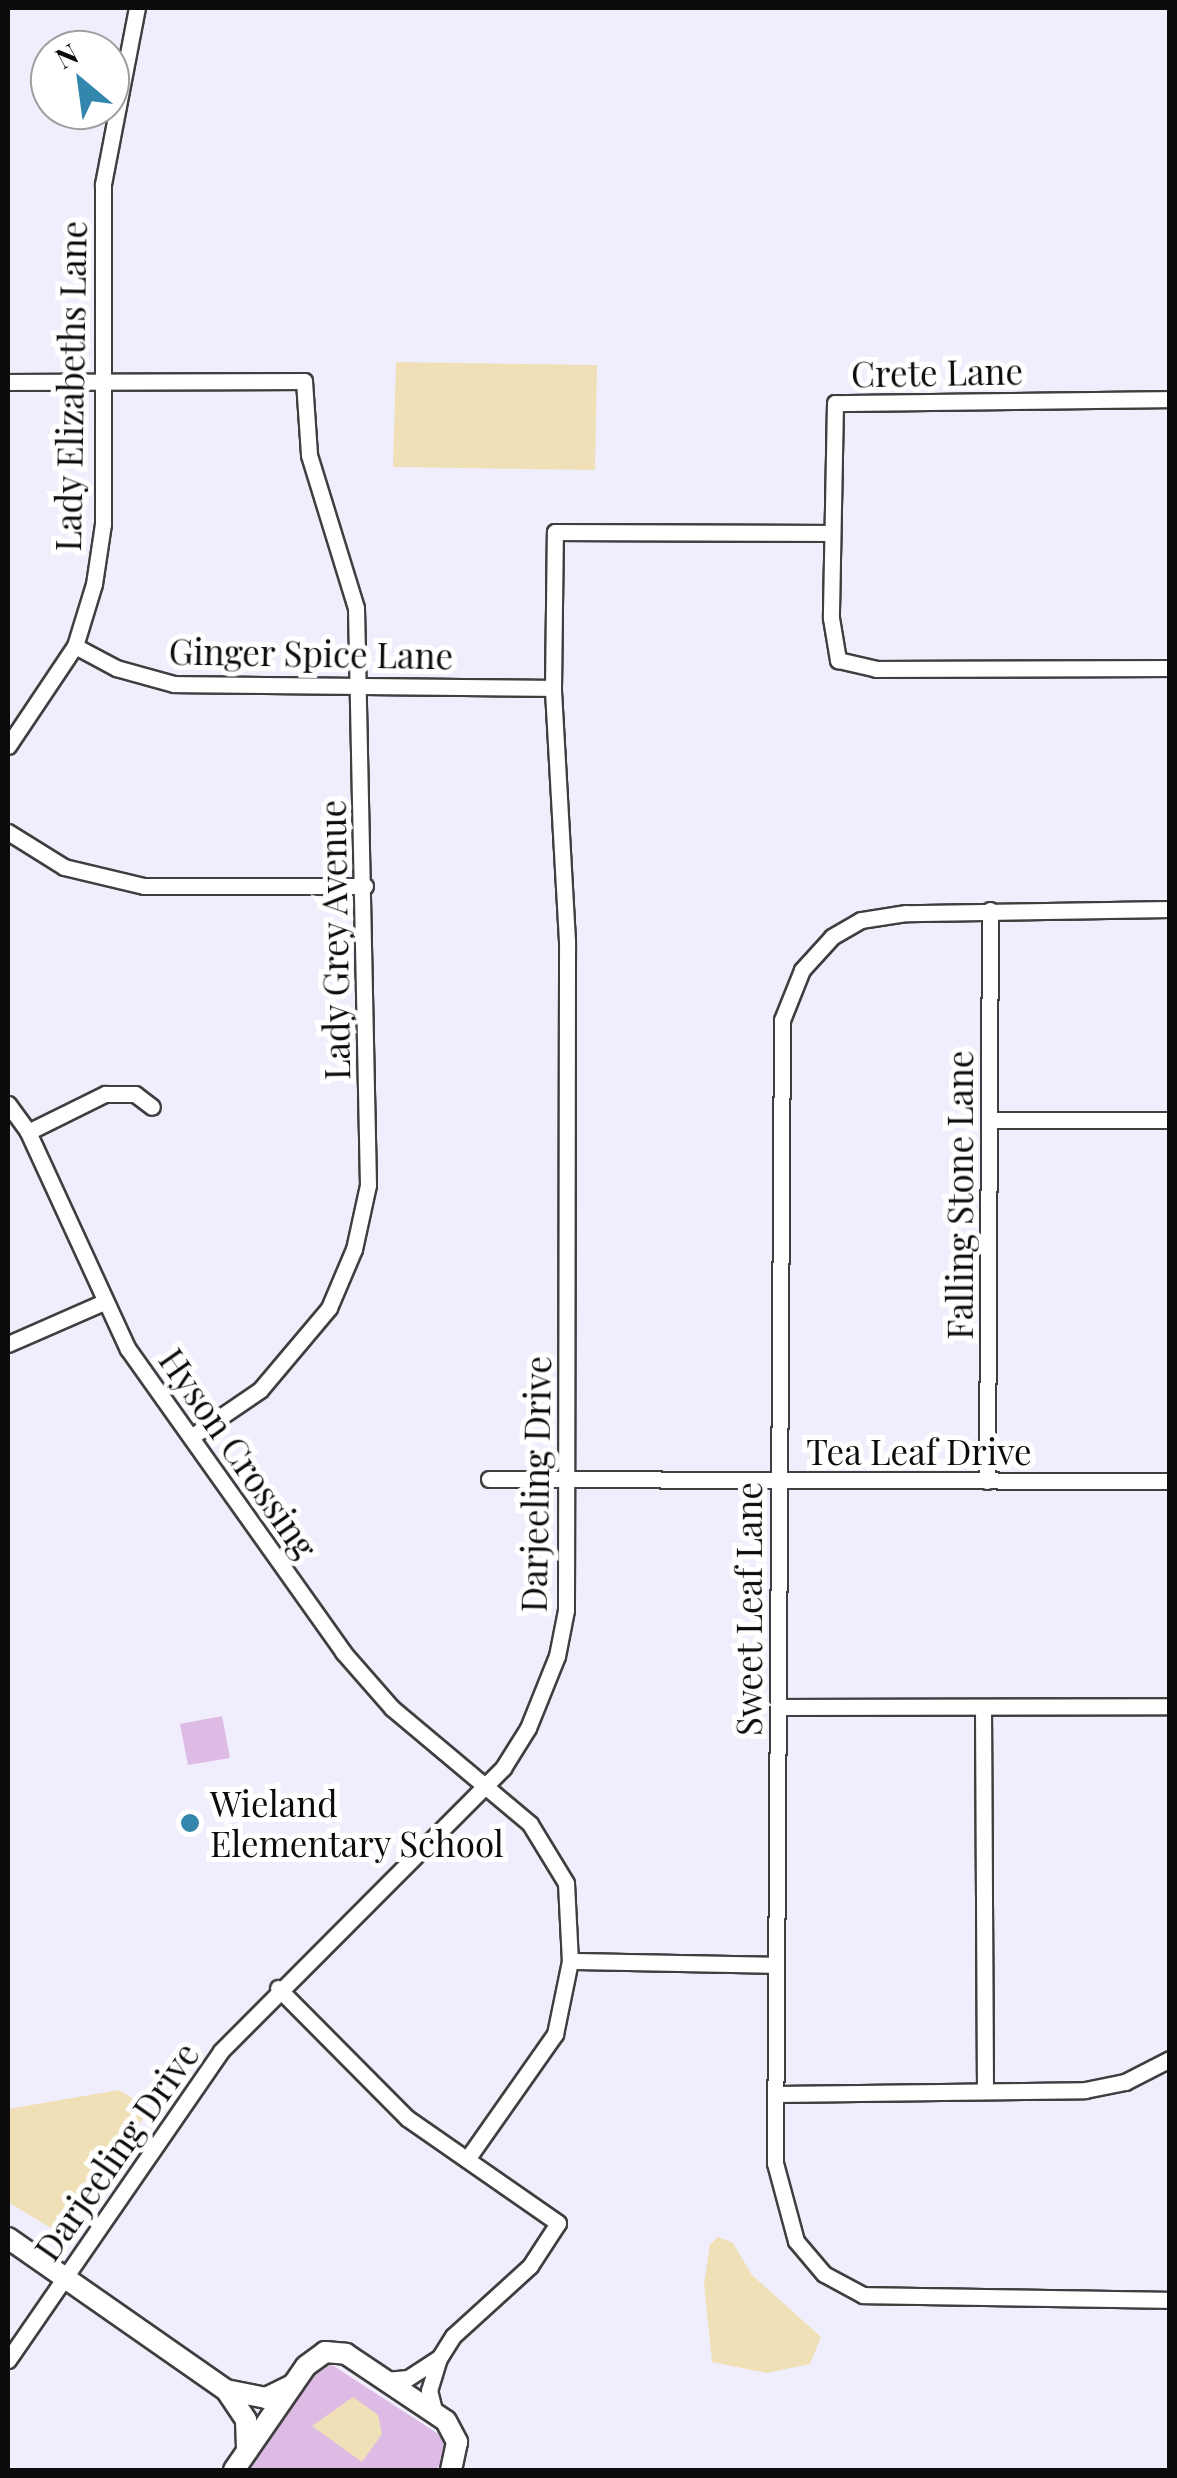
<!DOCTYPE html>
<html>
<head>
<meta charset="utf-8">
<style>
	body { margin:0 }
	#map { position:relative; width:1177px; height:2478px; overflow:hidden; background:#f0eefd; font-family:"Playfair Display",serif }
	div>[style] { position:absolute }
	.green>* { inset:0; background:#ddbbe4 }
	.water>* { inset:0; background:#efe0b8 }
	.roads { filter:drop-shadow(2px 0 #3f3f3f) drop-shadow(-2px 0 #3f3f3f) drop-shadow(0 2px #3f3f3f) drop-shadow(0 -2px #3f3f3f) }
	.minor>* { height:15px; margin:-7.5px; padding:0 7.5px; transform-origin:7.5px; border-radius:7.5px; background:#fff }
	.tertiary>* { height:20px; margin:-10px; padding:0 10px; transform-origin:10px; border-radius:10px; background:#fff }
	.dots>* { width:28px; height:28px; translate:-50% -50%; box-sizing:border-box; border:5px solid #fff; border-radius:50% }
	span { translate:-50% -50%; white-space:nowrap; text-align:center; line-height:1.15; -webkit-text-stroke:10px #fff; paint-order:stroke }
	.street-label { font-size:35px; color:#0c0c0c }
	.poi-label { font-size:35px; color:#0c0c0c }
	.left { translate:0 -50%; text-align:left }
	.frame { position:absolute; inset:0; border:10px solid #0c0c0c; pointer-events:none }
	.north { position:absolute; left:30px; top:30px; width:100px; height:100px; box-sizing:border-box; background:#fff; border:2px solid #9e9e9e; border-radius:50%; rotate:331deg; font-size:28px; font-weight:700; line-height:40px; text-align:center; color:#0c0c0c }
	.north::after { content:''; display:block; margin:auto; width:35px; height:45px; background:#3487ac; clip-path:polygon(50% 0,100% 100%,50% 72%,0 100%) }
</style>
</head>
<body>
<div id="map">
	<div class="green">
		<div style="clip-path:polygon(222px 1716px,230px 1758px,188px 1765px,180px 1724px)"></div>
		<div style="clip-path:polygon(329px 2363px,446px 2439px,445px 2457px,436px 2470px,246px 2470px,317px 2369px)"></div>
	</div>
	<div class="water">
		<div style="clip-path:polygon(396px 362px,597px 365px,595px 470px,393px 467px)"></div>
		<div style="clip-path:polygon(119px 2090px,150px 2109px,63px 2228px,51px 2228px,8px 2202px,8px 2109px)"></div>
		<div style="clip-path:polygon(718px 2237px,733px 2243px,752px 2275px,821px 2337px,810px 2364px,767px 2373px,712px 2362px,704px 2284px,710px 2244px)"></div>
		<div style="clip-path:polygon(353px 2397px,378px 2415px,382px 2434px,362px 2462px,312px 2426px)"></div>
	</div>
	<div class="roads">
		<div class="minor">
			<div style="left:8px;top:382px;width:296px;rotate:-0.2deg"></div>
			<div style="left:304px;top:381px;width:74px;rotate:86.1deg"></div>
			<div style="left:309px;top:455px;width:160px;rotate:72.9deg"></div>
			<div style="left:356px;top:608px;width:577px;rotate:88.81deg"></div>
			<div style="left:368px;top:1185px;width:66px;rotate:102.3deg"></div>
			<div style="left:354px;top:1249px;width:64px;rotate:113deg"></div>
			<div style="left:329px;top:1308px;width:107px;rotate:130.1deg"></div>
			<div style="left:260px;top:1390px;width:83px;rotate:145.7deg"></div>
			<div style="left:1170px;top:399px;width:335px;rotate:179.3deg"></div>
			<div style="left:835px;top:403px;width:215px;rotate:91.1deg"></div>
			<div style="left:831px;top:618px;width:43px;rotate:80.5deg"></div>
			<div style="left:838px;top:660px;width:39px;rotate:13deg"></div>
			<div style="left:876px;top:669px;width:294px;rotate:-0.2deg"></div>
			<div style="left:75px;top:646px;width:47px;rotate:28.2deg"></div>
			<div style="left:116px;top:668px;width:60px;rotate:15.4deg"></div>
			<div style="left:174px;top:684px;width:379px;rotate:0.6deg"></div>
			<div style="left:8px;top:746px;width:120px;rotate:-56.2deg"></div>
			<div style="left:75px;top:646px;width:65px;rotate:-73deg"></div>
			<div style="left:94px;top:584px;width:61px;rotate:-81.5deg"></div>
			<div style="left:103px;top:524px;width:340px;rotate:-90deg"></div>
			<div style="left:103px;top:184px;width:179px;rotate:-79.1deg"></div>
			<div style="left:8px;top:832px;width:66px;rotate:32deg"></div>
			<div style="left:64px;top:867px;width:82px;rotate:13.4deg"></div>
			<div style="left:144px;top:886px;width:221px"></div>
			<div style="left:1170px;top:909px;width:264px;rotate:179.1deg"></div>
			<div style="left:906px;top:913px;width:46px;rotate:171.2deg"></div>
			<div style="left:861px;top:920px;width:34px;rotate:150deg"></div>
			<div style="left:832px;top:937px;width:45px;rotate:132.3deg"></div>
			<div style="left:802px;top:970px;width:54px;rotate:111.8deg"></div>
			<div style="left:782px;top:1020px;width:1143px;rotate:90.35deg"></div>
			<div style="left:775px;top:2163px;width:81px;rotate:74.9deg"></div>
			<div style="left:796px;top:2241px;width:43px;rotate:49.7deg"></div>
			<div style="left:824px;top:2274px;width:44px;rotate:28.3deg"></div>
			<div style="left:863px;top:2295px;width:307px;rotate:0.9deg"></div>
			<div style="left:8px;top:1104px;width:34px;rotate:54deg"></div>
			<div style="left:28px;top:1132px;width:239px;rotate:65.3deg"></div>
			<div style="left:128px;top:1349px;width:372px;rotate:54.6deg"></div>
			<div style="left:343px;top:1652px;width:74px;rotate:48.8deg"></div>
			<div style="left:392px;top:1708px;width:180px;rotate:40deg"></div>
			<div style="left:530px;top:1824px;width:69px;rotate:58.6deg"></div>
			<div style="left:566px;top:1883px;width:78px;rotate:87.1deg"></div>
			<div style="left:570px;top:1961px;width:75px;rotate:101.6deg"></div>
			<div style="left:555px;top:2034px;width:153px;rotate:125.1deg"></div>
			<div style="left:990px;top:1120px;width:180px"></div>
			<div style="left:28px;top:1132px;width:86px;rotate:-26.3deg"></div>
			<div style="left:105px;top:1094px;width:30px"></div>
			<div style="left:135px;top:1094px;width:21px;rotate:37deg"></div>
			<div style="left:8px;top:1344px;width:105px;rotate:-23.6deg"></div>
			<div style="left:489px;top:1479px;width:681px;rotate:0.17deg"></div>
			<div style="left:987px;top:1481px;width:571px;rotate:-89.7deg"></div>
			<div style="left:778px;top:1707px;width:392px;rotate:-0.1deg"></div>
			<div style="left:983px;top:1708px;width:382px;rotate:89.7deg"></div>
			<div style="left:570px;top:1961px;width:206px;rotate:1.1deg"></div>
			<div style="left:278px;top:1988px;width:183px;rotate:45.2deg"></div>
			<div style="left:407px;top:2118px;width:184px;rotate:34.8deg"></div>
			<div style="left:558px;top:2223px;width:51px;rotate:123.1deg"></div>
			<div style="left:530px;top:2266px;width:104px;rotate:137.7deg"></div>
			<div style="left:453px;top:2336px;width:26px;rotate:122deg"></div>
			<div style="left:439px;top:2358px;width:34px;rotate:107deg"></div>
			<div style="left:429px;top:2390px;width:25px;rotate:76deg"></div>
			<div style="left:777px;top:2094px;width:308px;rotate:-0.7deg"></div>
			<div style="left:1085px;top:2090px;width:41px;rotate:-11.3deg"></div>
			<div style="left:1125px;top:2082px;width:51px;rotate:-27.1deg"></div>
			<div style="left:8px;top:2360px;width:375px;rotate:-55.4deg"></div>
			<div style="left:221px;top:2051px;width:400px;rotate:-45.1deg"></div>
			<div style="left:503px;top:1768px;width:47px;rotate:-58deg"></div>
			<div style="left:528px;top:1728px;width:78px;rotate:-68.1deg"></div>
			<div style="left:557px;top:1656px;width:47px;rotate:-78.9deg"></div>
			<div style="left:566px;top:1610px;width:669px;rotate:-89.91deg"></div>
			<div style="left:567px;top:941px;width:253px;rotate:-93.2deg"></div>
			<div style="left:553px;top:688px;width:156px;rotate:-89.3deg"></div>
			<div style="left:555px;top:532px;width:276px;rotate:0.2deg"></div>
			<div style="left:385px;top:2380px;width:23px;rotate:-5deg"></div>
			<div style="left:408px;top:2378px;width:37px;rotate:-33deg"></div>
		</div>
		<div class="tertiary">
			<div style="left:8px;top:2238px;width:266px;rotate:34.9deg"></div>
			<div style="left:226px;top:2390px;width:36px;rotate:56deg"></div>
			<div style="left:246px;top:2420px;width:31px;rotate:88deg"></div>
			<div style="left:226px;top:2390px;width:41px;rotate:11.3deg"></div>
			<div style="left:266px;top:2398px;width:30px;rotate:-26deg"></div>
			<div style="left:234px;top:2470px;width:126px;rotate:-55.3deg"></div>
			<div style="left:306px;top:2366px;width:24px;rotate:-36deg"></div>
			<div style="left:325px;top:2352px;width:21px;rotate:5deg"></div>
			<div style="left:346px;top:2354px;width:120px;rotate:33.8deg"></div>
			<div style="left:446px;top:2421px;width:24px;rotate:62deg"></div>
			<div style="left:457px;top:2442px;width:29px;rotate:102deg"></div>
		</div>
	</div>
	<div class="dots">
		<div style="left:190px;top:1823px;background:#3487ac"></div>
	</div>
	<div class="street-label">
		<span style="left:937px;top:372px;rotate:-1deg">Crete Lane</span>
		<span style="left:70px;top:386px;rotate:-89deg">Lady Elizabeths Lane</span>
		<span style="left:311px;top:653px;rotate:1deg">Ginger Spice Lane</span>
		<span style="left:334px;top:940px;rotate:-91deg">Lady Grey Avenue</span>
		<span style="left:959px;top:1195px;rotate:-90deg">Falling Stone Lane</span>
		<span style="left:919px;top:1451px">Tea Leaf Drive</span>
		<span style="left:239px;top:1453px;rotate:55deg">Hyson Crossing</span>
		<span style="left:535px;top:1484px;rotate:-89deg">Darjeeling Drive</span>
		<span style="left:748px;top:1609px;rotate:-90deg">Sweet Leaf Lane</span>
		<span style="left:116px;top:2151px;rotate:-55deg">Darjeeling Drive</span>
	</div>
	<div class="poi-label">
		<span class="left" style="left:210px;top:1823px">Wieland<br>Elementary School</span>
	</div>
	<div class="frame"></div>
	<div class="north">N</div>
</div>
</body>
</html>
